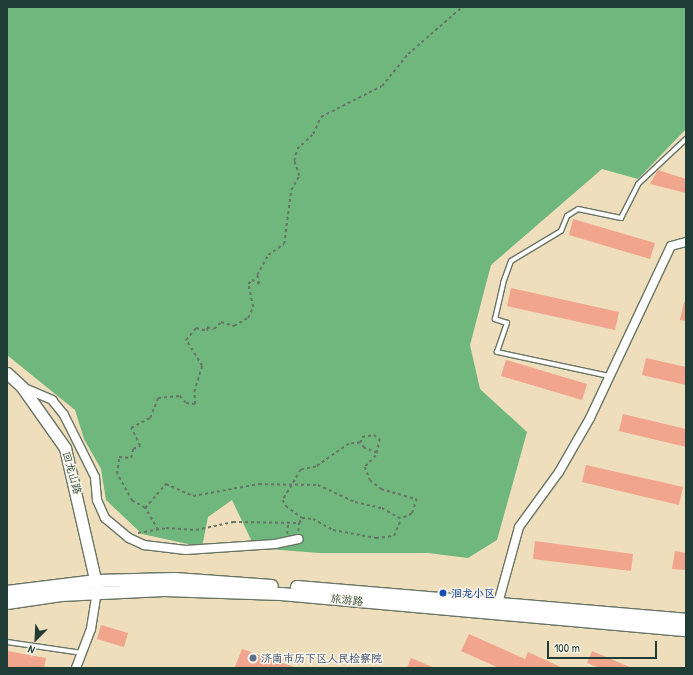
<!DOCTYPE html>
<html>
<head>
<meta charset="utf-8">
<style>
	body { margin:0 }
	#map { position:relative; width:693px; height:675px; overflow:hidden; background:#eedebc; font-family:"Patrick Hand","LXGW WenKai TC",sans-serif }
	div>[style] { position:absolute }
	.forest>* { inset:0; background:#6fb77d }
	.building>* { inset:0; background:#f0a58c }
	.path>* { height:1.5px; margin-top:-0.75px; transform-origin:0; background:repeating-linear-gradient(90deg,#677564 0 3px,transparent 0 6px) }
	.roads { filter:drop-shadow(1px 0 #677564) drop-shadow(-1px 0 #677564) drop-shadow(0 1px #677564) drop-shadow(0 -1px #677564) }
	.lane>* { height:4px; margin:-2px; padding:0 2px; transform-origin:2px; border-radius:2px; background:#fff }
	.street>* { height:8px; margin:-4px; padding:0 4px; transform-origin:4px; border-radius:4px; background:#fff }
	.secondary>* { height:11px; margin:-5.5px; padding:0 5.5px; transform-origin:5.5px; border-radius:5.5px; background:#fff }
	.primary>* { height:12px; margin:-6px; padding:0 6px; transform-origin:6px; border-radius:6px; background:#fff }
	.dots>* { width:11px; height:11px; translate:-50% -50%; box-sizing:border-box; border:2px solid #fbf7ec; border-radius:50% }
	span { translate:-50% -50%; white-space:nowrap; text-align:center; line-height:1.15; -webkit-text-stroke:3px #fbf7ec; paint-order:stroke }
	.street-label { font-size:11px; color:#1f3d34 }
	.transit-label { font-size:11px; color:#164399; font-weight:700 }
	.left { translate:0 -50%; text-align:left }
	.service-label { font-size:11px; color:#4e5e75; font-weight:700 }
	.frame { position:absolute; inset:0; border:8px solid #1f3d34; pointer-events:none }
	.north { position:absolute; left:16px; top:619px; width:40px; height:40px; -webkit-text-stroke:3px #fbf7ec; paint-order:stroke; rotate:204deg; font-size:11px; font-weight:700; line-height:16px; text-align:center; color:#1f3d34 }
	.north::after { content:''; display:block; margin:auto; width:14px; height:18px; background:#1f3d34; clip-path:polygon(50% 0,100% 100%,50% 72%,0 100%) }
	.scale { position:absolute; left:547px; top:641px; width:110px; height:18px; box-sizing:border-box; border:2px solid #1f3d34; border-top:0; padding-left:5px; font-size:12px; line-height:14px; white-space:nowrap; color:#1f3d34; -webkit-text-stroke:3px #fbf7ec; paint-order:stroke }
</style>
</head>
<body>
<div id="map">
	<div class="forest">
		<div style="clip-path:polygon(7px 7px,686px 7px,686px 129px,638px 179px,602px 169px,491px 265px,470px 345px,480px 389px,527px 432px,497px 540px,468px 558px,428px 553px,319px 553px,255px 548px,232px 500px,208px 517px,202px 547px,142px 534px,106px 500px,101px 469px,84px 439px,75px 410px,7px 355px)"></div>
	</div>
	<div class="building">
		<div style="clip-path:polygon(658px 170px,686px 179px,686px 193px,650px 184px)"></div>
		<div style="clip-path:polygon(573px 219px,655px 243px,650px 259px,569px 235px)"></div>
		<div style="clip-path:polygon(511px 288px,619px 312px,615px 330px,507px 306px)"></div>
		<div style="clip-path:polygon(684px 302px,686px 302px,686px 321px,680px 320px)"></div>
		<div style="clip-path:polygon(646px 358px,686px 367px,686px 385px,642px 375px)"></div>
		<div style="clip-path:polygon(506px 360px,587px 384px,582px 400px,501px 376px)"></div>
		<div style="clip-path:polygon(623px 414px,686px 429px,686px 447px,619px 431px)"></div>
		<div style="clip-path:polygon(586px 465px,683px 487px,679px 505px,582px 482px)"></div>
		<div style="clip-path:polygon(535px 541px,633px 554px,631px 571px,533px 559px)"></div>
		<div style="clip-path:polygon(675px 551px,686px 553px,686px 570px,672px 569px)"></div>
		<div style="clip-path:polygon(101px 625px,128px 633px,124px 647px,97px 639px)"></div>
		<div style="clip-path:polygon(469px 634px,525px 659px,528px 652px,563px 668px,499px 668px,461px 651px)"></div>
		<div style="clip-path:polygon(242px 649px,294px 667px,293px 668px,235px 667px)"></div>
		<div style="clip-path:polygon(7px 651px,46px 658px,44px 668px,7px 668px)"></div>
		<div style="clip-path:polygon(592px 651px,632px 668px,599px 668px,587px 663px)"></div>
		<div style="clip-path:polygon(411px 658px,435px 668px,407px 668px)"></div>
	</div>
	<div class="path">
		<div style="left:360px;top:443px;width:11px;rotate:175deg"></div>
		<div style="left:349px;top:444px;width:40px;rotate:145.1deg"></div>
		<div style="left:316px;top:467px;width:15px;rotate:169deg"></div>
		<div style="left:301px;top:470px;width:35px;rotate:121deg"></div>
		<div style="left:283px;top:500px;width:7px;rotate:63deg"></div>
		<div style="left:286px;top:506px;width:20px;rotate:37deg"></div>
		<div style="left:302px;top:518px;width:11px;rotate:5deg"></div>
		<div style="left:313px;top:519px;width:23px;rotate:29deg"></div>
		<div style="left:333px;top:530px;width:44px;rotate:10.5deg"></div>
		<div style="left:376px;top:538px;width:18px;rotate:-6deg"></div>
		<div style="left:394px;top:536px;width:18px;rotate:-68deg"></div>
		<div style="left:377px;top:453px;width:14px;rotate:-159deg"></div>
		<div style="left:364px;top:448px;width:6px;rotate:-129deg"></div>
		<div style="left:360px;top:443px;width:6px;rotate:-72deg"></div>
		<div style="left:362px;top:437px;width:12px;rotate:-9deg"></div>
		<div style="left:374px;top:435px;width:7px;rotate:34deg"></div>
		<div style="left:380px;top:439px;width:17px;rotate:103deg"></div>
		<div style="left:376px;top:456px;width:16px;rotate:135deg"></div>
		<div style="left:365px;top:467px;width:14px;rotate:69deg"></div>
		<div style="left:370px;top:480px;width:14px;rotate:39deg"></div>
		<div style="left:381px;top:489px;width:37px;rotate:16deg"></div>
		<div style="left:417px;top:499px;width:16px;rotate:108deg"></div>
		<div style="left:412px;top:514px;width:12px;rotate:156deg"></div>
		<div style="left:145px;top:508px;width:15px;rotate:-152deg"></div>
		<div style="left:132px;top:501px;width:31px;rotate:-119deg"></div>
		<div style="left:117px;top:474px;width:17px;rotate:-83deg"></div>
		<div style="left:119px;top:457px;width:12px;rotate:5deg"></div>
		<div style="left:131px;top:458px;width:9px;rotate:-77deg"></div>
		<div style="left:133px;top:449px;width:8px;rotate:-23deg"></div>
		<div style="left:140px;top:446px;width:20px;rotate:-117deg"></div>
		<div style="left:131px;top:428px;width:21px;rotate:-28deg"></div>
		<div style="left:150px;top:418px;width:22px;rotate:-68deg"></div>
		<div style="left:158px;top:398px;width:22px;rotate:-5deg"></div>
		<div style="left:180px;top:396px;width:9px;rotate:49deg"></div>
		<div style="left:186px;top:403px;width:9px;rotate:6deg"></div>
		<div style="left:195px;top:404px;width:12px;rotate:-95deg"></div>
		<div style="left:194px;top:392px;width:27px;rotate:-73deg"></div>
		<div style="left:202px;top:366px;width:31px;rotate:-122deg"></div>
		<div style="left:186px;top:340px;width:16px;rotate:-50deg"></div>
		<div style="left:196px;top:328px;width:11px;rotate:15deg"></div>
		<div style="left:207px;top:331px;width:4px;rotate:-90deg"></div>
		<div style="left:207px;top:327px;width:7px;rotate:16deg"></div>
		<div style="left:214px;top:329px;width:10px;rotate:-45deg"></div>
		<div style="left:221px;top:322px;width:14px;rotate:17deg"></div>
		<div style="left:234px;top:326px;width:16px;rotate:-30deg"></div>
		<div style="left:248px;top:318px;width:12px;rotate:-66deg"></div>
		<div style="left:253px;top:307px;width:24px;rotate:-102deg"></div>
		<div style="left:248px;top:284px;width:6px;rotate:-45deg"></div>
		<div style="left:252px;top:280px;width:8px;rotate:30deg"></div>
		<div style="left:259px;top:284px;width:9px;rotate:-103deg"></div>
		<div style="left:257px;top:275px;width:23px;rotate:-61deg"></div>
		<div style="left:268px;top:255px;width:19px;rotate:-35deg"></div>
		<div style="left:284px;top:244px;width:54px;rotate:-82.6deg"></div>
		<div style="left:291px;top:190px;width:16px;rotate:-60deg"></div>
		<div style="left:299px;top:176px;width:16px;rotate:-108deg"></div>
		<div style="left:294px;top:161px;width:12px;rotate:-76deg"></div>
		<div style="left:297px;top:149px;width:22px;rotate:-43deg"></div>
		<div style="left:313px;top:134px;width:19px;rotate:-65deg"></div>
		<div style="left:321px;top:117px;width:68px;rotate:-26.9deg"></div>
		<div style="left:382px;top:86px;width:41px;rotate:-50.9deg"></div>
		<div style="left:408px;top:54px;width:72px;rotate:-41deg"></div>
		<div style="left:158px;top:530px;width:26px;rotate:-121deg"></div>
		<div style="left:145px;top:508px;width:32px;rotate:-49deg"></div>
		<div style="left:166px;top:484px;width:30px;rotate:24deg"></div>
		<div style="left:193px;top:496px;width:67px;rotate:-10.3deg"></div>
		<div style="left:259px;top:484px;width:59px;rotate:1deg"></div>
		<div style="left:318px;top:485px;width:41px;rotate:24.7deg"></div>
		<div style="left:355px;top:502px;width:28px;rotate:13deg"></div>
		<div style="left:382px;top:508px;width:22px;rotate:30deg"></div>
		<div style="left:298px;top:531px;width:8px;rotate:-83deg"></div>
		<div style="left:138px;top:533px;width:28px;rotate:-10deg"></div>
		<div style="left:166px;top:528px;width:30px;rotate:4deg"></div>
		<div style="left:196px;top:530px;width:38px;rotate:-12deg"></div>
		<div style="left:233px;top:522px;width:66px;rotate:0.9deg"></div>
		<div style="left:299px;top:523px;width:6px;rotate:-59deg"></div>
		<div style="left:287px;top:534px;width:12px;rotate:-85deg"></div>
	</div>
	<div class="roads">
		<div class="lane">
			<div style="left:609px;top:376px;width:115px;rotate:-167.9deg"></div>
			<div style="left:497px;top:352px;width:31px;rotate:-71deg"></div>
			<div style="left:507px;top:323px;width:13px;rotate:-162deg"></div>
			<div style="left:495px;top:319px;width:37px;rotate:-77deg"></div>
			<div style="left:503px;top:283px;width:23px;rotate:-70deg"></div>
			<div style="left:511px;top:261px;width:58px;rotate:-31deg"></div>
			<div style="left:561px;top:231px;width:16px;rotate:-68deg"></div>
			<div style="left:567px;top:216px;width:13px;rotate:-32deg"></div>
			<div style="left:578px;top:209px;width:44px;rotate:11.8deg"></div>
			<div style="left:621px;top:218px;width:38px;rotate:-63deg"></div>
			<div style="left:638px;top:184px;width:66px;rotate:-43.2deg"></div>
			<div style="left:7px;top:642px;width:76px;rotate:8.3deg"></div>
		</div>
		<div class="street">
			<div style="left:22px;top:387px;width:33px;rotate:23deg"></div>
			<div style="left:52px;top:400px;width:19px;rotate:51deg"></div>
			<div style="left:64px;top:415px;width:69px;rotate:63.4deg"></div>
			<div style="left:95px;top:477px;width:23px;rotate:85deg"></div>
			<div style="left:97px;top:500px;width:20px;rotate:66deg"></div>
			<div style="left:105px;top:518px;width:31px;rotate:40deg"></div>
			<div style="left:129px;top:538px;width:17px;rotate:25deg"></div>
			<div style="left:144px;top:545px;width:42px;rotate:6.8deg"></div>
			<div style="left:186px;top:550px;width:89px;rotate:-3.9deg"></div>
			<div style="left:275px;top:544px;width:24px;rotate:-12deg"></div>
			<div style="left:497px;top:607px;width:83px;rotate:-74.6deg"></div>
			<div style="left:519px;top:527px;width:68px;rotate:-54deg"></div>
			<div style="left:559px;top:472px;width:62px;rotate:-60.1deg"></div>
			<div style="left:590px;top:418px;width:190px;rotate:-64.8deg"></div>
			<div style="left:671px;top:246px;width:16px;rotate:-15deg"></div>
			<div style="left:76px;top:668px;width:42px;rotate:-69deg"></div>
			<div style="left:91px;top:629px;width:37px;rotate:-81deg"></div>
		</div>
		<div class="secondary">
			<div style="left:7px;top:373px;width:21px;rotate:43deg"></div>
			<div style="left:22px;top:387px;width:75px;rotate:54.8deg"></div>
			<div style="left:65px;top:448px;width:144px;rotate:77.1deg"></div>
		</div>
		<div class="primary">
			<div style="left:297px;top:587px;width:390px;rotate:4.8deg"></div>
			<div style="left:7px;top:592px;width:90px;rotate:-7deg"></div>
			<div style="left:96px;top:581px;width:79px;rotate:-1.5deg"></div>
			<div style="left:175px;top:579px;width:97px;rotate:4.1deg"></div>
			<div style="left:7px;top:603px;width:55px;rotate:-8.4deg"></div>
			<div style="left:61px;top:595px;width:103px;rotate:-2.8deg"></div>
			<div style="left:164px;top:590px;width:117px;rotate:2deg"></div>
			<div style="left:281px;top:594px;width:407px;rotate:5.1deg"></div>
		</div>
	</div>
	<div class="dots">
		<div style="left:443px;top:593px;background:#1a4fb4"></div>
		<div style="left:253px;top:658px;background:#5c6f8a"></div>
	</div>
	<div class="street-label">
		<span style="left:72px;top:473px;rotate:74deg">回龙山路</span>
		<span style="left:347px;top:600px;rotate:6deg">旅游路</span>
	</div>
	<div class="transit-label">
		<span class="left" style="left:451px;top:593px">洄龙小区</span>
	</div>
	<div class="service-label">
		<span class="left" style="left:261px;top:658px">济南市历下区人民检察院</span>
	</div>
	<div class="frame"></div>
	<div class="north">N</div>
	<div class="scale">100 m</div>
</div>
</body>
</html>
